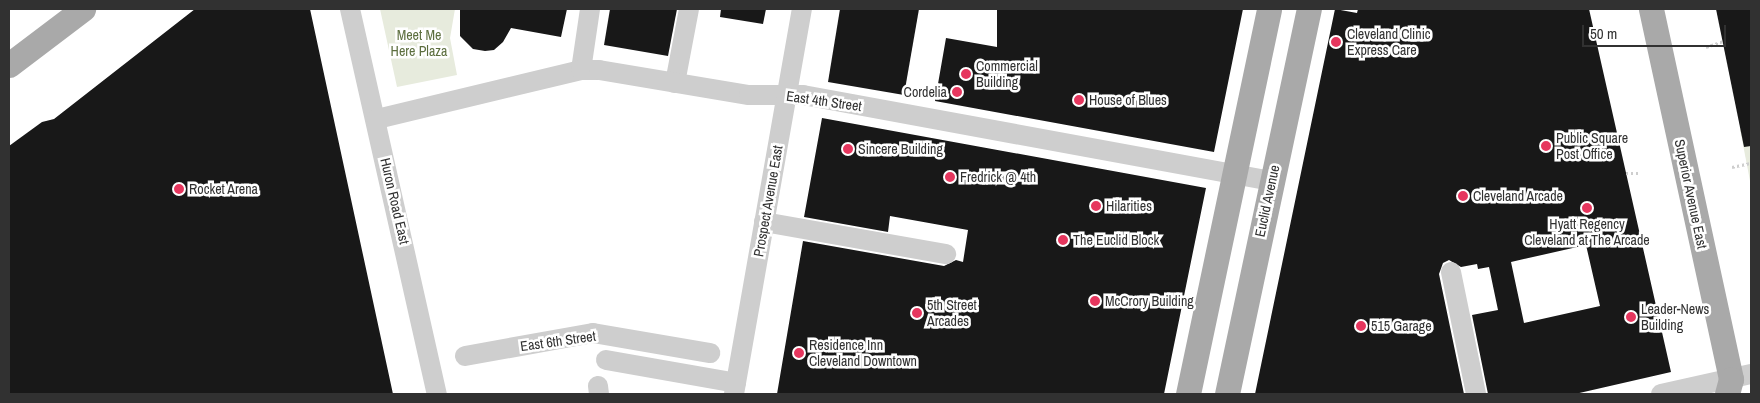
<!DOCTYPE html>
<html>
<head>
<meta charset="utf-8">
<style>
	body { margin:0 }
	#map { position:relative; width:1760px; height:403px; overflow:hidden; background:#fff; font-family:"Archivo Narrow",sans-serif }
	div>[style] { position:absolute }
	.green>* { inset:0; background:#e7ebdd }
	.building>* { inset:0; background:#181818 }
	.path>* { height:3px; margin-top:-1.5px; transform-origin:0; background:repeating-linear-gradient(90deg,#cecece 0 2.5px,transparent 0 5px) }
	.minor>* { height:20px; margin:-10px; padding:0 10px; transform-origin:10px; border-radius:10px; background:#cecece }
	.major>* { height:25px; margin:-12.5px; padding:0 12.5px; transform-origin:12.5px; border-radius:12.5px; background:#a9a9a9 }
	.dots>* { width:14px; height:14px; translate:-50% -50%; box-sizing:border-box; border:2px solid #fff; border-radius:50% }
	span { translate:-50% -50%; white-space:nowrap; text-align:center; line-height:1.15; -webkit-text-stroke:5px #fff; paint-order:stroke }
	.poi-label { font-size:14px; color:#313131 }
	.left { translate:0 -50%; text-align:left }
	.right { translate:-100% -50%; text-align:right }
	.park-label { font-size:14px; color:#5c6e3e }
	.street-label { font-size:14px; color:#313131 }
	.frame { position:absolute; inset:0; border:10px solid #313131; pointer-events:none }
	.scale { position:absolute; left:1582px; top:25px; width:144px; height:22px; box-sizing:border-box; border:2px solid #313131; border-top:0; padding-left:6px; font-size:15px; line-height:18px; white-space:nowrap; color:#313131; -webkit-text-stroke:4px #fff; paint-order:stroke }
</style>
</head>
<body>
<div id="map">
	<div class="green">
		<div style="clip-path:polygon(380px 9px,455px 9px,450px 38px,457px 75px,397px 87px)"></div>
		<div style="clip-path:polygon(1751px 126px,1751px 186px,1740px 129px)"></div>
	</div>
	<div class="building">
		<div style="clip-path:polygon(195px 9px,310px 9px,393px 394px,9px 394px,9px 146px,42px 122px,54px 119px)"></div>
		<div style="clip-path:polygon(460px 9px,567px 9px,561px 37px,511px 28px,503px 42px,494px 50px,485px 51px,473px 49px,460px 36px)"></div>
		<div style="clip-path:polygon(610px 9px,677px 9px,668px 56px,604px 45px)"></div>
		<div style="clip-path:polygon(721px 9px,766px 9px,763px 24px,720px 17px)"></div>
		<div style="clip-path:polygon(840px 9px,919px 9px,904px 95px,828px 82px)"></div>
		<div style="clip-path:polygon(997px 9px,1243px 9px,1214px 152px,935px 101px,946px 38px,997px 47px)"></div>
		<div style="clip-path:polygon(evenodd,1335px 9px,1357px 13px,1358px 9px,1589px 9px,1671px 372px,1575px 394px,1488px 394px,1472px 315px,1498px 310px,1489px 267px,1478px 269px,1477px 264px,1461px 267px,1449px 260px,1443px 263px,1439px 274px,1464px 394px,1255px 394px,1335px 9px,1586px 245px,1600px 306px,1524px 323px,1511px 262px,1586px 245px)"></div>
		<div style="clip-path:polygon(1716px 9px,1751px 9px,1751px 146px,1744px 147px)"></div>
		<div style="clip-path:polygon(822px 118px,1206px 188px,1164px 394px,777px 394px,803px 241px,944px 266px,956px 260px,963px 262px,968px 230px,890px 216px,888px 232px,804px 217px)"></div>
	</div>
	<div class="path">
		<div style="left:1706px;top:47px;width:18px;rotate:-19deg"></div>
		<div style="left:1732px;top:167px;width:19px;rotate:-12deg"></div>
		<div style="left:1626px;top:173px;width:15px"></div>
	</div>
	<div class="minor">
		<div style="left:350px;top:9px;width:395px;rotate:77.3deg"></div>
		<div style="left:581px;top:70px;width:62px;rotate:-81.6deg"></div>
		<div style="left:675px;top:83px;width:75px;rotate:-79.3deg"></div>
		<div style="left:377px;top:119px;width:210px;rotate:-13.5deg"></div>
		<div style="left:581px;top:70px;width:18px"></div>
		<div style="left:599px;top:70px;width:152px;rotate:9.5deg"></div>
		<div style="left:749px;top:95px;width:54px"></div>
		<div style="left:803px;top:95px;width:476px;rotate:10.4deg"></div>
		<div style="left:764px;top:222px;width:185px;rotate:10deg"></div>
		<div style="left:1451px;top:272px;width:125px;rotate:78.4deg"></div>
		<div style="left:465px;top:356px;width:130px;rotate:-10.2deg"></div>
		<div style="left:593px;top:333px;width:119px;rotate:9.7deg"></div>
		<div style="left:606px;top:360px;width:132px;rotate:10deg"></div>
		<div style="left:598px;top:386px;width:8px;rotate:83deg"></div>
		<div style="left:734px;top:394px;width:391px;rotate:-80deg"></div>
		<div style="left:1661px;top:394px;width:92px;rotate:-12.5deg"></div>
	</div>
	<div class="major">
		<div style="left:1651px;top:9px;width:379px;rotate:77.8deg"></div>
		<div style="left:1731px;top:379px;width:16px;rotate:105deg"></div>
		<div style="left:9px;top:65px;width:93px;rotate:-37.1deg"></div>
		<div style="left:1188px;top:394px;width:393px;rotate:-78.1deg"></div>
		<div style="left:1227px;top:394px;width:394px;rotate:-78deg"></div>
	</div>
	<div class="dots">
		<div style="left:1336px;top:42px;background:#e6365e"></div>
		<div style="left:966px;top:74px;background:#e6365e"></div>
		<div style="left:957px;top:92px;background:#e6365e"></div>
		<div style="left:1079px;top:100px;background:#e6365e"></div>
		<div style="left:1546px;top:146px;background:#e6365e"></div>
		<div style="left:848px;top:149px;background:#e6365e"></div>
		<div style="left:950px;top:177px;background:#e6365e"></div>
		<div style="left:179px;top:189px;background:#e6365e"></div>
		<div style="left:1463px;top:196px;background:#e6365e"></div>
		<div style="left:1096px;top:206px;background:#e6365e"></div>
		<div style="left:1587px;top:208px;background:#e6365e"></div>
		<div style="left:1063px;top:240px;background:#e6365e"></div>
		<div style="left:1095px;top:301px;background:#e6365e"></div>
		<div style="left:917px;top:313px;background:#e6365e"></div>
		<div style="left:1631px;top:317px;background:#e6365e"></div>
		<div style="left:1361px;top:326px;background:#e6365e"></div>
		<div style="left:799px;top:353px;background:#e6365e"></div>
	</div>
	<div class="poi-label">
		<span class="left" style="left:1347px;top:42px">Cleveland Clinic<br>Express Care</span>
		<span class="left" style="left:976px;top:74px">Commercial<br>Building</span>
		<span class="right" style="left:947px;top:92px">Cordelia</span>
		<span class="left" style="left:1089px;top:100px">House of Blues</span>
		<span class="left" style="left:1556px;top:146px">Public Square<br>Post Office</span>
		<span class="left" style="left:858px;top:149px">Sincere Building</span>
		<span class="left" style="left:960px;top:177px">Fredrick @ 4th</span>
		<span class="left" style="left:189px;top:189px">Rocket Arena</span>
		<span class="left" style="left:1473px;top:196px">Cleveland Arcade</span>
		<span class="left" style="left:1106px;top:206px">Hilarities</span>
		<span style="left:1587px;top:232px">Hyatt Regency<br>Cleveland at The Arcade</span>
		<span class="left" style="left:1073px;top:240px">The Euclid Block</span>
		<span class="left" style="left:1105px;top:301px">McCrory Building</span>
		<span class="left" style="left:927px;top:313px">5th Street<br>Arcades</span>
		<span class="left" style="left:1641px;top:317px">Leader-News<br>Building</span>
		<span class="left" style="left:1371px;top:326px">515 Garage</span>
		<span class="left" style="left:809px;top:353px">Residence Inn<br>Cleveland Downtown</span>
	</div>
	<div class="park-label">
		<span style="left:419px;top:43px">Meet Me<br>Here Plaza</span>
	</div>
	<div class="street-label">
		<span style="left:824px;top:101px;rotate:8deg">East 4th Street</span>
		<span style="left:1691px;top:194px;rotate:78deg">Superior Avenue East</span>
		<span style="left:395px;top:201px;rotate:77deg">Huron Road East</span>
		<span style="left:768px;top:201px;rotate:-80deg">Prospect Avenue East</span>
		<span style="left:1267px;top:201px;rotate:-78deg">Euclid Avenue</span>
		<span style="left:558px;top:341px;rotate:-8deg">East 6th Street</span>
	</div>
	<div class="frame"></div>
	<div class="scale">50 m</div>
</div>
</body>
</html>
